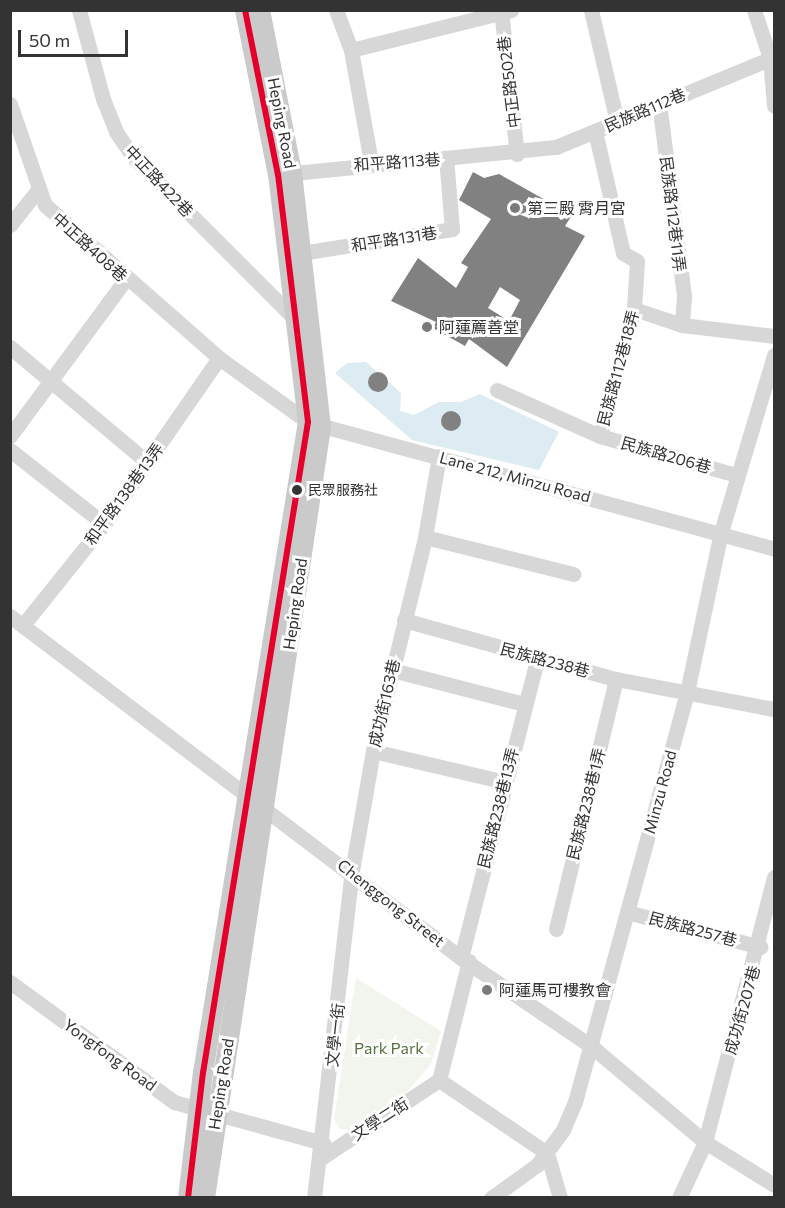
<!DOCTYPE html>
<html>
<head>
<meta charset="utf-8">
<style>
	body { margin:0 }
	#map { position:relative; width:785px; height:1208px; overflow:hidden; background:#fff; font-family:Commissioner,"Noto Sans TC",sans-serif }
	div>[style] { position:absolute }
	.green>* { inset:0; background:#f1f5ed }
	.water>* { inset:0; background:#ddebf3 }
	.building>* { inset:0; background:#818181 }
	.round { border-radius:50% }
	.minor>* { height:15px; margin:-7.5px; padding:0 7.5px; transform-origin:7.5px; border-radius:7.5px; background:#d7d7d7 }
	.major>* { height:20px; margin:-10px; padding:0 10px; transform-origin:10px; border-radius:10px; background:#cacaca }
	.bus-1>* { height:6px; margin:-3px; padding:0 3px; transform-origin:3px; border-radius:3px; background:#e4002b }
	.dots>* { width:16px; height:16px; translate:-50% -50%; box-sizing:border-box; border:3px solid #fff; border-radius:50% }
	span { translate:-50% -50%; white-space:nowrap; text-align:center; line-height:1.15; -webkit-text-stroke:6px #fff; paint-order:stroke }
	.bus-label { font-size:14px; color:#333 }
	.left { translate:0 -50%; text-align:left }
	.street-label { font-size:16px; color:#333 }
	.poi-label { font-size:16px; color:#333 }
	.park-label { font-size:16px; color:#56703f }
	.frame { position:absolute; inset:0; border:12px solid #333; pointer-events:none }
	.scale { position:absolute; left:18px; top:30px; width:110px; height:27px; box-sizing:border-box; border:3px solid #333; border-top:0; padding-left:8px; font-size:18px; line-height:21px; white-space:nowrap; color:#333; -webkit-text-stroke:4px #fff; paint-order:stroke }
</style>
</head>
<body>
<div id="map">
	<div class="green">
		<div style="clip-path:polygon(356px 978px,441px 1031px,431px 1064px,405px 1094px,350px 1131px,339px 1128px,334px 1119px)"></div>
	</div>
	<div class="water">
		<div style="clip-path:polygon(366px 362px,401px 393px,400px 411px,414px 415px,439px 402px,461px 402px,480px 394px,559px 432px,539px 470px,412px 440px,335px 373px,347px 363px)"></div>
	</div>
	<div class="building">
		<div style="clip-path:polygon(evenodd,473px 172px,484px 178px,499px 174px,572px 215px,565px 226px,585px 236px,507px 367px,469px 339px,465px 346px,433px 328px,436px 322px,391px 301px,418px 258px,456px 288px,468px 267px,461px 263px,491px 219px,459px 200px,473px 172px,500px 287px,520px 300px,509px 321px,488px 308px,500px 287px)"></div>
		<div class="round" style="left:368px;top:372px;width:20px;height:20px"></div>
		<div class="round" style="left:441px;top:411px;width:20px;height:20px"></div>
	</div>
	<div class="minor">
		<div style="left:79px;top:10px;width:92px;rotate:74.9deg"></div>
		<div style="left:103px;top:99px;width:35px;rotate:68deg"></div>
		<div style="left:116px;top:132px;width:33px;rotate:55deg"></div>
		<div style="left:135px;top:159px;width:225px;rotate:45deg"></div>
		<div style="left:336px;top:10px;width:43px;rotate:69.4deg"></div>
		<div style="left:351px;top:50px;width:114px;rotate:79.9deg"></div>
		<div style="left:501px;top:10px;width:145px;rotate:83.7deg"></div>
		<div style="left:591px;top:10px;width:115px;rotate:76.9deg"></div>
		<div style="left:754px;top:10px;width:51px;rotate:71.6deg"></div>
		<div style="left:770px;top:58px;width:48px;rotate:85.2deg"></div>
		<div style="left:351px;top:50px;width:165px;rotate:-14deg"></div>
		<div style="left:659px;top:103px;width:195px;rotate:82.6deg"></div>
		<div style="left:684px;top:296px;width:29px;rotate:94deg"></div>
		<div style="left:10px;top:104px;width:107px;rotate:70.9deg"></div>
		<div style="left:45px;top:205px;width:232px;rotate:41.3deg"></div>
		<div style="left:219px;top:358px;width:110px;rotate:35.7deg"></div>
		<div style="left:308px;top:422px;width:483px;rotate:15.2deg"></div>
		<div style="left:595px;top:131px;width:125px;rotate:77.1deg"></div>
		<div style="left:623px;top:253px;width:16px;rotate:30deg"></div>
		<div style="left:637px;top:261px;width:48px;rotate:93.6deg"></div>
		<div style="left:634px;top:309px;width:131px;rotate:105deg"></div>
		<div style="left:284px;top:174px;width:273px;rotate:-5.7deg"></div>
		<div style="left:556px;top:147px;width:236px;rotate:-22.4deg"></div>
		<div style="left:10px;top:225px;width:43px;rotate:-51.5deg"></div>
		<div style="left:301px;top:253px;width:153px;rotate:-9deg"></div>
		<div style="left:452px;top:229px;width:71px;rotate:-94.8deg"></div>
		<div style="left:634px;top:309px;width:51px;rotate:18.4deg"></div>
		<div style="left:682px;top:325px;width:93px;rotate:6.8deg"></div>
		<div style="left:10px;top:347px;width:180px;rotate:40deg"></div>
		<div style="left:497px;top:390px;width:113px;rotate:24.1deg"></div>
		<div style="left:600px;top:436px;width:141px;rotate:16deg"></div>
		<div style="left:10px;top:436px;width:194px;rotate:-53.6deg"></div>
		<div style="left:10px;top:450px;width:120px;rotate:38.2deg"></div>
		<div style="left:425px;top:537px;width:153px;rotate:14deg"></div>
		<div style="left:10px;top:616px;width:566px;rotate:37.17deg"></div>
		<div style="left:461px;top:958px;width:157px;rotate:34.1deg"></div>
		<div style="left:591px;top:1046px;width:149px;rotate:40.1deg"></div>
		<div style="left:705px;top:1142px;width:81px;rotate:31.9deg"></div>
		<div style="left:404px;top:620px;width:220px;rotate:15.6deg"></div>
		<div style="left:616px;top:679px;width:161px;rotate:10.8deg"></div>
		<div style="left:23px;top:625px;width:129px;rotate:-51.3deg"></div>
		<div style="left:104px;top:524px;width:202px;rotate:-55.3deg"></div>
		<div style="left:392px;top:670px;width:136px;rotate:14.4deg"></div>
		<div style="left:373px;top:751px;width:136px;rotate:13.2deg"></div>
		<div style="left:627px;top:912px;width:138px;rotate:14.7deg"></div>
		<div style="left:556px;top:929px;width:257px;rotate:-76.5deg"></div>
		<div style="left:461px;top:958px;width:309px;rotate:-75.7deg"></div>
		<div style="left:469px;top:961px;width:123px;rotate:104.1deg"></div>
		<div style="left:439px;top:1080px;width:130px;rotate:34.1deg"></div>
		<div style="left:547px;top:1153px;width:47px;rotate:73.9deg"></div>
		<div style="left:10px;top:982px;width:203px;rotate:36.2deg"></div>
		<div style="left:174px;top:1102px;width:155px;rotate:15.4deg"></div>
		<div style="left:321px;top:1158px;width:141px;rotate:-33.5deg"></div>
		<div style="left:314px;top:1198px;width:329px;rotate:-83.4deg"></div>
		<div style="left:352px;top:871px;width:122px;rotate:-80.1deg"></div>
		<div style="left:373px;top:751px;width:220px;rotate:-76.3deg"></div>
		<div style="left:425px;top:537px;width:82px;rotate:-80.2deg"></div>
		<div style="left:491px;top:1198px;width:57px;rotate:-35.7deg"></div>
		<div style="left:537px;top:1165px;width:44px;rotate:-53.4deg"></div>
		<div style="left:563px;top:1130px;width:30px;rotate:-67deg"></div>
		<div style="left:575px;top:1102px;width:425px;rotate:-74.7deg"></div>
		<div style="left:687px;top:692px;width:164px;rotate:-78deg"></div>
		<div style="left:721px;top:532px;width:185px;rotate:-73.3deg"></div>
		<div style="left:679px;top:1198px;width:62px;rotate:-65.1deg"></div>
		<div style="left:705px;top:1142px;width:274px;rotate:-75.4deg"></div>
	</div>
	<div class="major">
		<div style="left:188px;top:1198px;width:126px;rotate:-83.2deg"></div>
		<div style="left:203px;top:1073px;width:659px;rotate:-80.84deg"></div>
		<div style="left:308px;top:422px;width:249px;rotate:-96.9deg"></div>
		<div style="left:278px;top:175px;width:168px;rotate:-101.3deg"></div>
		<div style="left:205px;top:1198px;width:780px;rotate:-81.44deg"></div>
		<div style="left:321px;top:427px;width:256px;rotate:-96.5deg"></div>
		<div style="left:292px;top:173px;width:166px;rotate:-101.1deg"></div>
	</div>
	<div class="bus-1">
		<div style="left:188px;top:1198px;width:126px;rotate:-83.2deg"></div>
		<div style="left:203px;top:1073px;width:659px;rotate:-80.84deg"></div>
		<div style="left:308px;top:422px;width:249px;rotate:-96.9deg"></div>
		<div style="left:278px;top:175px;width:168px;rotate:-101.3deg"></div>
	</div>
	<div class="dots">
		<div style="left:515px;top:208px;background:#7a7a7a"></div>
		<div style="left:427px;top:327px;background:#7a7a7a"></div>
		<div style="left:297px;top:490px;background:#333"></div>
		<div style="left:487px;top:990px;background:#7a7a7a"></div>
	</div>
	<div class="bus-label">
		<span class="left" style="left:308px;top:490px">民眾服務社</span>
	</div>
	<div class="street-label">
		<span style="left:509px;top:82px;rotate:-97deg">中正路502巷</span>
		<span style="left:645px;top:110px;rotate:-23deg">民族路112巷</span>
		<span style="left:282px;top:123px;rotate:79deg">Heping Road</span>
		<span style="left:397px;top:162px;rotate:-4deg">和平路113巷</span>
		<span style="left:159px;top:181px;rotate:47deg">中正路422巷</span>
		<span style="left:673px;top:214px;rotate:83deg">民族路112巷11弄</span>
		<span style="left:394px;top:239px;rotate:-9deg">和平路131巷</span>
		<span style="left:90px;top:247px;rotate:42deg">中正路408巷</span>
		<span style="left:618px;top:368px;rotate:-75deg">民族路112巷18弄</span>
		<span style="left:666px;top:455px;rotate:16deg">民族路206巷</span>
		<span style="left:515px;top:477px;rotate:15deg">Lane 212, Minzu Road</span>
		<span style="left:124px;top:494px;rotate:-54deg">和平路138巷13弄</span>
		<span style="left:295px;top:604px;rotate:-82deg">Heping Road</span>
		<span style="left:545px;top:660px;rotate:15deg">民族路238巷</span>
		<span style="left:384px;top:703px;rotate:-77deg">成功街163巷</span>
		<span style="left:660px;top:792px;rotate:-75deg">Minzu Road</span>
		<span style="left:586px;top:804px;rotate:-76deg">民族路238巷1弄</span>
		<span style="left:498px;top:808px;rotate:-76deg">民族路238巷13弄</span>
		<span style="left:391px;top:903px;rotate:38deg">Chenggong Street</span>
		<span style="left:693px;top:929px;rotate:15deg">民族路257巷</span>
		<span style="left:742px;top:1010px;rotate:-74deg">成功街207巷</span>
		<span style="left:335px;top:1035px;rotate:-84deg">文學一街</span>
		<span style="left:110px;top:1055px;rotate:36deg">Yongfong Road</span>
		<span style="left:221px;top:1084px;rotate:-81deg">Heping Road</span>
		<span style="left:380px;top:1119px;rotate:-33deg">文學二街</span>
	</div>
	<div class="poi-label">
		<span class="left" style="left:527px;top:208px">第三殿 霄月宮</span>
		<span class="left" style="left:439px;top:327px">阿蓮薦善堂</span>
		<span class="left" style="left:499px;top:990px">阿蓮馬可樓教會</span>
	</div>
	<div class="park-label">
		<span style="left:389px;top:1048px">Park Park</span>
	</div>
	<div class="frame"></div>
	<div class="scale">50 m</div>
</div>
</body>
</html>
